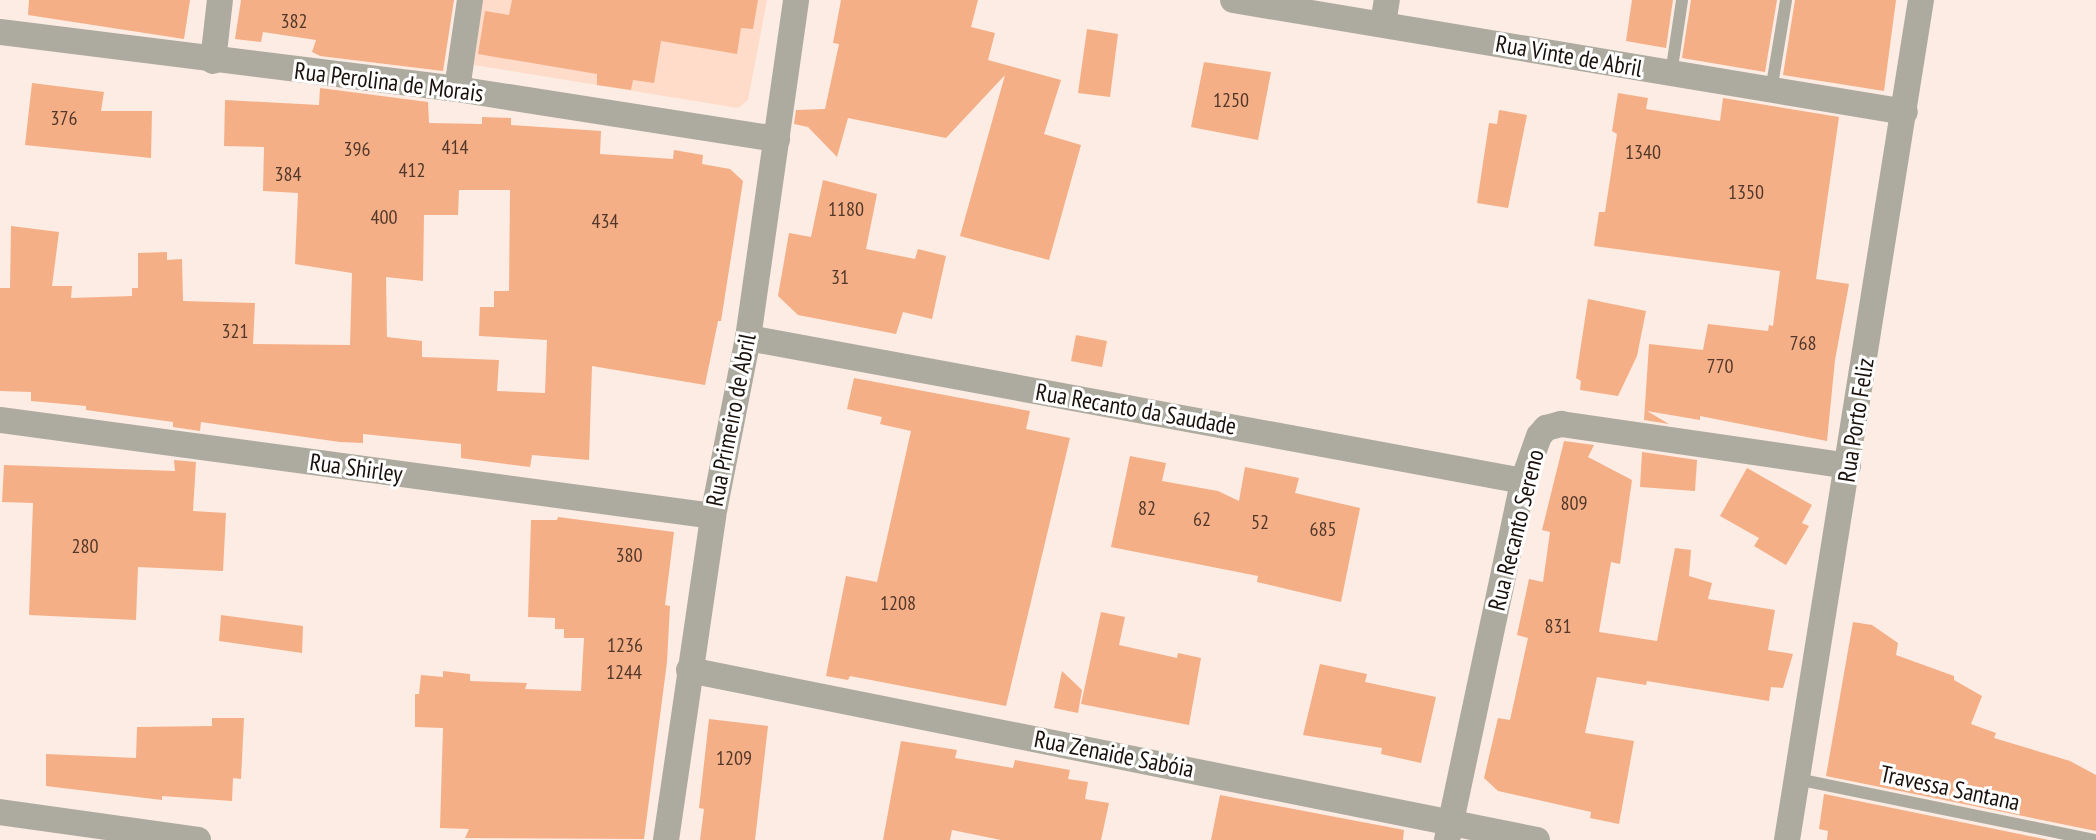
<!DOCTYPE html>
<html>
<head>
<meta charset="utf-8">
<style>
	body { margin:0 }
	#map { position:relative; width:2096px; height:840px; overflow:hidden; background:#fcece3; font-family:"PT Sans Narrow",sans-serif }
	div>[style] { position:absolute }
	.built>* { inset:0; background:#fedcc9 }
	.building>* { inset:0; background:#f5af87 }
	.lane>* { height:12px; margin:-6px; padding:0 6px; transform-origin:6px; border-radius:6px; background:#adaa9f }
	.street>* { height:26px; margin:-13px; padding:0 13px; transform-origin:13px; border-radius:13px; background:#adaa9f }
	span { translate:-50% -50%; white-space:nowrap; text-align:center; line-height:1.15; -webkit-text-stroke:6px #fff; paint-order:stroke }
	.number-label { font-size:20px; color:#51382b }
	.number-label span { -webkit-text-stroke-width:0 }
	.street-label { font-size:24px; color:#1a110c }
</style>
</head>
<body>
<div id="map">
	<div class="built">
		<div style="clip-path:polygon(482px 0,767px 0,748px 100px,738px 108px,474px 65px)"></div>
	</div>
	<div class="building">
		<div style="clip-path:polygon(29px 0,190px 0,184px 39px,28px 15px)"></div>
		<div style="clip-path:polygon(241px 0,454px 0,443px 71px,320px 56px,312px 52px,316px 40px,263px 32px,261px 42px,235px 39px)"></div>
		<div style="clip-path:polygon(512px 0,758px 0,753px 29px,741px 28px,737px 54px,661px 41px,654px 83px,633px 80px,631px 90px,597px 85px,597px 74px,478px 54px,485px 11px,509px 15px)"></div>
		<div style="clip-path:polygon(841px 0,978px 0,971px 27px,995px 33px,988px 60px,1061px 80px,1044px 134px,1081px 145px,1049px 260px,960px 236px,1005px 75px,946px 138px,848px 118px,837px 157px,808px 127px,794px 124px,796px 110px,825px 109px,839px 44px,833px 43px)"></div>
		<div style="clip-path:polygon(1632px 0,1673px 0,1666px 48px,1626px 41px)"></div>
		<div style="clip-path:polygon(1691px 0,1777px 0,1765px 72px,1682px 58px)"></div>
		<div style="clip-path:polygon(1795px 0,1896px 0,1884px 91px,1783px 75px)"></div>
		<div style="clip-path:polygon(1087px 29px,1118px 34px,1110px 97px,1078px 93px)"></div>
		<div style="clip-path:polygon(1204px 62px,1271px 72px,1258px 140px,1191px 127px)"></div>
		<div style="clip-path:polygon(32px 83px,104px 92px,101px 111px,152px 111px,151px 158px,25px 145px)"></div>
		<div style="clip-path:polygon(evenodd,320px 88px,428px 102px,429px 123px,482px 124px,482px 117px,511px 118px,511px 125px,601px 131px,600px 154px,673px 159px,674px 150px,703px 155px,702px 164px,730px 169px,743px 181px,721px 321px,718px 321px,705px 385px,592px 366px,589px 460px,532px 455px,530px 467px,461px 458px,461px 444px,363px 434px,363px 443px,340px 442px,201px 422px,200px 431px,173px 427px,173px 422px,86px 410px,86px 406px,31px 401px,31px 392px,0 391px,0 288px,10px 288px,11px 226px,59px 232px,52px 286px,72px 286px,71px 298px,132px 296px,132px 288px,138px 288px,138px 253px,167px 252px,167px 260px,182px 259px,183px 301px,255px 303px,253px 344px,350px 345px,352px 273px,295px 264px,298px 193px,263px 191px,264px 147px,224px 146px,225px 100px,319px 105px,320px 88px,459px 190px,510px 190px,509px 291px,494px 291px,494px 307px,480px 307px,479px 336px,547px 340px,545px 393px,497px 391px,499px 360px,422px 357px,422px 341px,387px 337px,386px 277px,423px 281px,424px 215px,458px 215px,459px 190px)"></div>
		<div style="clip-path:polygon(1618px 93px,1648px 98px,1646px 109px,1720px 121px,1723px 98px,1839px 117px,1816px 279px,1849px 284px,1835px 360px,1827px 441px,1700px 416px,1700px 420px,1647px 411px,1669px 424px,1644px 420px,1649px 344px,1703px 350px,1708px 324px,1768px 331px,1769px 325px,1773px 326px,1780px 271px,1594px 246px,1599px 212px,1605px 212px,1617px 134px,1612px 131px)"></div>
		<div style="clip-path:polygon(1499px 110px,1527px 115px,1508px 208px,1477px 203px,1489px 123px,1497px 124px)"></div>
		<div style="clip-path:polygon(823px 180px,877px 194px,866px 249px,915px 259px,918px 249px,946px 256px,932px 319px,903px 312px,896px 334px,798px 315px,778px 296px,789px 233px,811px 237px)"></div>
		<div style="clip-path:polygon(1588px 299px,1646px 311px,1637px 356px,1618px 396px,1580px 390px,1581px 381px,1576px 378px)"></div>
		<div style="clip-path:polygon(1076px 335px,1107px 341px,1102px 367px,1071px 361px)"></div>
		<div style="clip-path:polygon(854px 378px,1030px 411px,1026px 429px,1070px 438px,1006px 706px,850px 676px,848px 680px,826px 676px,846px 576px,877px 582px,911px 431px,880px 424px,882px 417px,847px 409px)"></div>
		<div style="clip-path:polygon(1564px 441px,1594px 445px,1588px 457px,1632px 480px,1620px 564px,1611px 562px,1599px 632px,1657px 641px,1675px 548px,1691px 550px,1689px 576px,1712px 583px,1708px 599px,1775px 610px,1768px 650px,1793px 654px,1783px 688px,1771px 687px,1769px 701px,1647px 681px,1646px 685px,1597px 677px,1585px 733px,1634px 741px,1619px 824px,1590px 818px,1591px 812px,1498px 791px,1484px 778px,1498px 718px,1510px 720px,1528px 638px,1517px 635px,1529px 579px,1543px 582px,1550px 532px,1542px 530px)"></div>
		<div style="clip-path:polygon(1642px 452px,1697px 460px,1695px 491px,1640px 487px)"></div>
		<div style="clip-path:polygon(1130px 456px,1166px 463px,1162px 481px,1218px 491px,1239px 501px,1245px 467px,1299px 478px,1295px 493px,1360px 508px,1341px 602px,1257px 582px,1258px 576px,1111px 547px)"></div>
		<div style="clip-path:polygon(174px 460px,196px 462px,193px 511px,226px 513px,223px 571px,138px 567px,136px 620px,29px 615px,33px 503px,2px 502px,4px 465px,175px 471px)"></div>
		<div style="clip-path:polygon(1747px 468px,1812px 505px,1802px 523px,1809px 526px,1786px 565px,1754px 546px,1759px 538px,1720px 516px)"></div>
		<div style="clip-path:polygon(558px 517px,674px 532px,665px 605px,670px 606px,667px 662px,644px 839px,465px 838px,469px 829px,440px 828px,443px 728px,415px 727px,415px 694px,419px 694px,421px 675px,443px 677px,443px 671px,470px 674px,470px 681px,527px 683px,525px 689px,581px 691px,584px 638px,564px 638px,564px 629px,555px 629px,555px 618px,528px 617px,531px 520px,557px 520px)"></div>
		<div style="clip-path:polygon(1101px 612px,1125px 617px,1119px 645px,1177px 658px,1178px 653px,1201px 658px,1189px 725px,1081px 704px)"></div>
		<div style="clip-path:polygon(221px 615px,303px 626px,302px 653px,219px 641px)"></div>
		<div style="clip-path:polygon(1853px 622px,1872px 625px,1898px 643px,1896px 655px,1954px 676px,1954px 680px,1982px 696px,1971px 724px,1996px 733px,1994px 738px,2070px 761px,2096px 775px,2096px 831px,1826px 776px)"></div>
		<div style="clip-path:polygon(1320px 664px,1367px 674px,1365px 682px,1436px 697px,1421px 763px,1381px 754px,1382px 748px,1303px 735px)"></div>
		<div style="clip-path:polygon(1062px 671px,1082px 690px,1078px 713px,1054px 708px)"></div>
		<div style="clip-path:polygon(212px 718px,244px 718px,241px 779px,233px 778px,232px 801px,162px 796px,162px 800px,46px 786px,46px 754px,136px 758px,137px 727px,212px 726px)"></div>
		<div style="clip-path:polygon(709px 719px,768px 726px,755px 840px,700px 840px,704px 809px,699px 808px)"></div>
		<div style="clip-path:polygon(901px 741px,957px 750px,955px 758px,1013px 768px,1015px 760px,1070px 770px,1068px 779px,1088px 782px,1085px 799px,1109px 803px,1101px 840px,1001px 840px,952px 830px,950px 840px,883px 840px)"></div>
		<div style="clip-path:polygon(1824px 794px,2049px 840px,1827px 840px,1828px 831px,1819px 829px)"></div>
		<div style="clip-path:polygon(1220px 795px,1404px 830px,1403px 840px,1211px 840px)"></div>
	</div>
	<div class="lane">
		<div style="left:1671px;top:74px;width:75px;rotate:-81.5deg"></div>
		<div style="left:1771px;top:91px;width:92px;rotate:-80.6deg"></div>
		<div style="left:1797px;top:779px;width:303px;rotate:11.6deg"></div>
	</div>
	<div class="street">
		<div style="left:1233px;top:0;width:681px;rotate:9.46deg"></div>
		<div style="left:1383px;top:24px;width:24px;rotate:-81deg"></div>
		<div style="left:0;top:32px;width:461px;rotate:7.1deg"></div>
		<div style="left:457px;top:89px;width:324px;rotate:8.9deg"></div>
		<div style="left:213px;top:61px;width:61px;rotate:-83.5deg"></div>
		<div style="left:457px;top:89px;width:90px;rotate:-81.7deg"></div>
		<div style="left:748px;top:338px;width:788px;rotate:10.45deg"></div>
		<div style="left:0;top:420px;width:719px;rotate:7.67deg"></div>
		<div style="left:689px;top:670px;width:865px;rotate:11.34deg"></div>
		<div style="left:0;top:812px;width:200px;rotate:8deg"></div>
		<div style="left:666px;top:840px;width:327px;rotate:-81.7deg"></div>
		<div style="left:713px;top:516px;width:181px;rotate:-78.9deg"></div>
		<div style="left:748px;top:338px;width:341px;rotate:-81.9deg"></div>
		<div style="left:1447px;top:840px;width:367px;rotate:-78deg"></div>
		<div style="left:1523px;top:481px;width:48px;rotate:-70.4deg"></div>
		<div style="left:1539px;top:436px;width:11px;rotate:-49deg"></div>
		<div style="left:1546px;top:428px;width:16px;rotate:-15deg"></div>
		<div style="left:1561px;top:424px;width:290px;rotate:8.3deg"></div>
		<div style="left:1787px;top:840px;width:851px;rotate:-80.94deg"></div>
	</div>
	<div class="number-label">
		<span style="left:294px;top:21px">382</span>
		<span style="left:1231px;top:100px">1250</span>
		<span style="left:64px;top:118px">376</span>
		<span style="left:455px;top:147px">414</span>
		<span style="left:357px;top:149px">396</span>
		<span style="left:1643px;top:152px">1340</span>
		<span style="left:412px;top:170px">412</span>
		<span style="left:288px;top:174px">384</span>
		<span style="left:1746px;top:192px">1350</span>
		<span style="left:846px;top:209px">1180</span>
		<span style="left:384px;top:217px">400</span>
		<span style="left:605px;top:221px">434</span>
		<span style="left:840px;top:277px">31</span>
		<span style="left:235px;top:331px">321</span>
		<span style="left:1803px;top:343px">768</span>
		<span style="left:1720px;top:366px">770</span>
		<span style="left:1574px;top:503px">809</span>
		<span style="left:1147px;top:508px">82</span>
		<span style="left:1202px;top:519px">62</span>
		<span style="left:1260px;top:522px">52</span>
		<span style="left:1323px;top:529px">685</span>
		<span style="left:85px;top:546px">280</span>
		<span style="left:629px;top:555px">380</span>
		<span style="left:898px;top:603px">1208</span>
		<span style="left:1558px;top:626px">831</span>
		<span style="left:625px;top:645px">1236</span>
		<span style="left:624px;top:672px">1244</span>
		<span style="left:734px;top:758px">1209</span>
	</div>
	<div class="street-label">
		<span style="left:1569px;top:56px;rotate:10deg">Rua Vinte de Abril</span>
		<span style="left:389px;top:82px;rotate:7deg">Rua Perolina de Morais</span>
		<span style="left:1136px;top:409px;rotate:10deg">Rua Recanto da Saudade</span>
		<span style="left:731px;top:420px;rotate:-79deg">Rua Primeiro de Abril</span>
		<span style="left:1856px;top:420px;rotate:-81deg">Rua Porto Feliz</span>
		<span style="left:356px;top:468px;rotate:8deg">Rua Shirley</span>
		<span style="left:1516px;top:530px;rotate:-76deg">Rua Recanto Sereno</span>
		<span style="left:1114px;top:754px;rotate:11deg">Rua Zenaide Sabóia</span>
		<span style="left:1950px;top:788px;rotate:12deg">Travessa Santana</span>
	</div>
</div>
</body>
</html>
